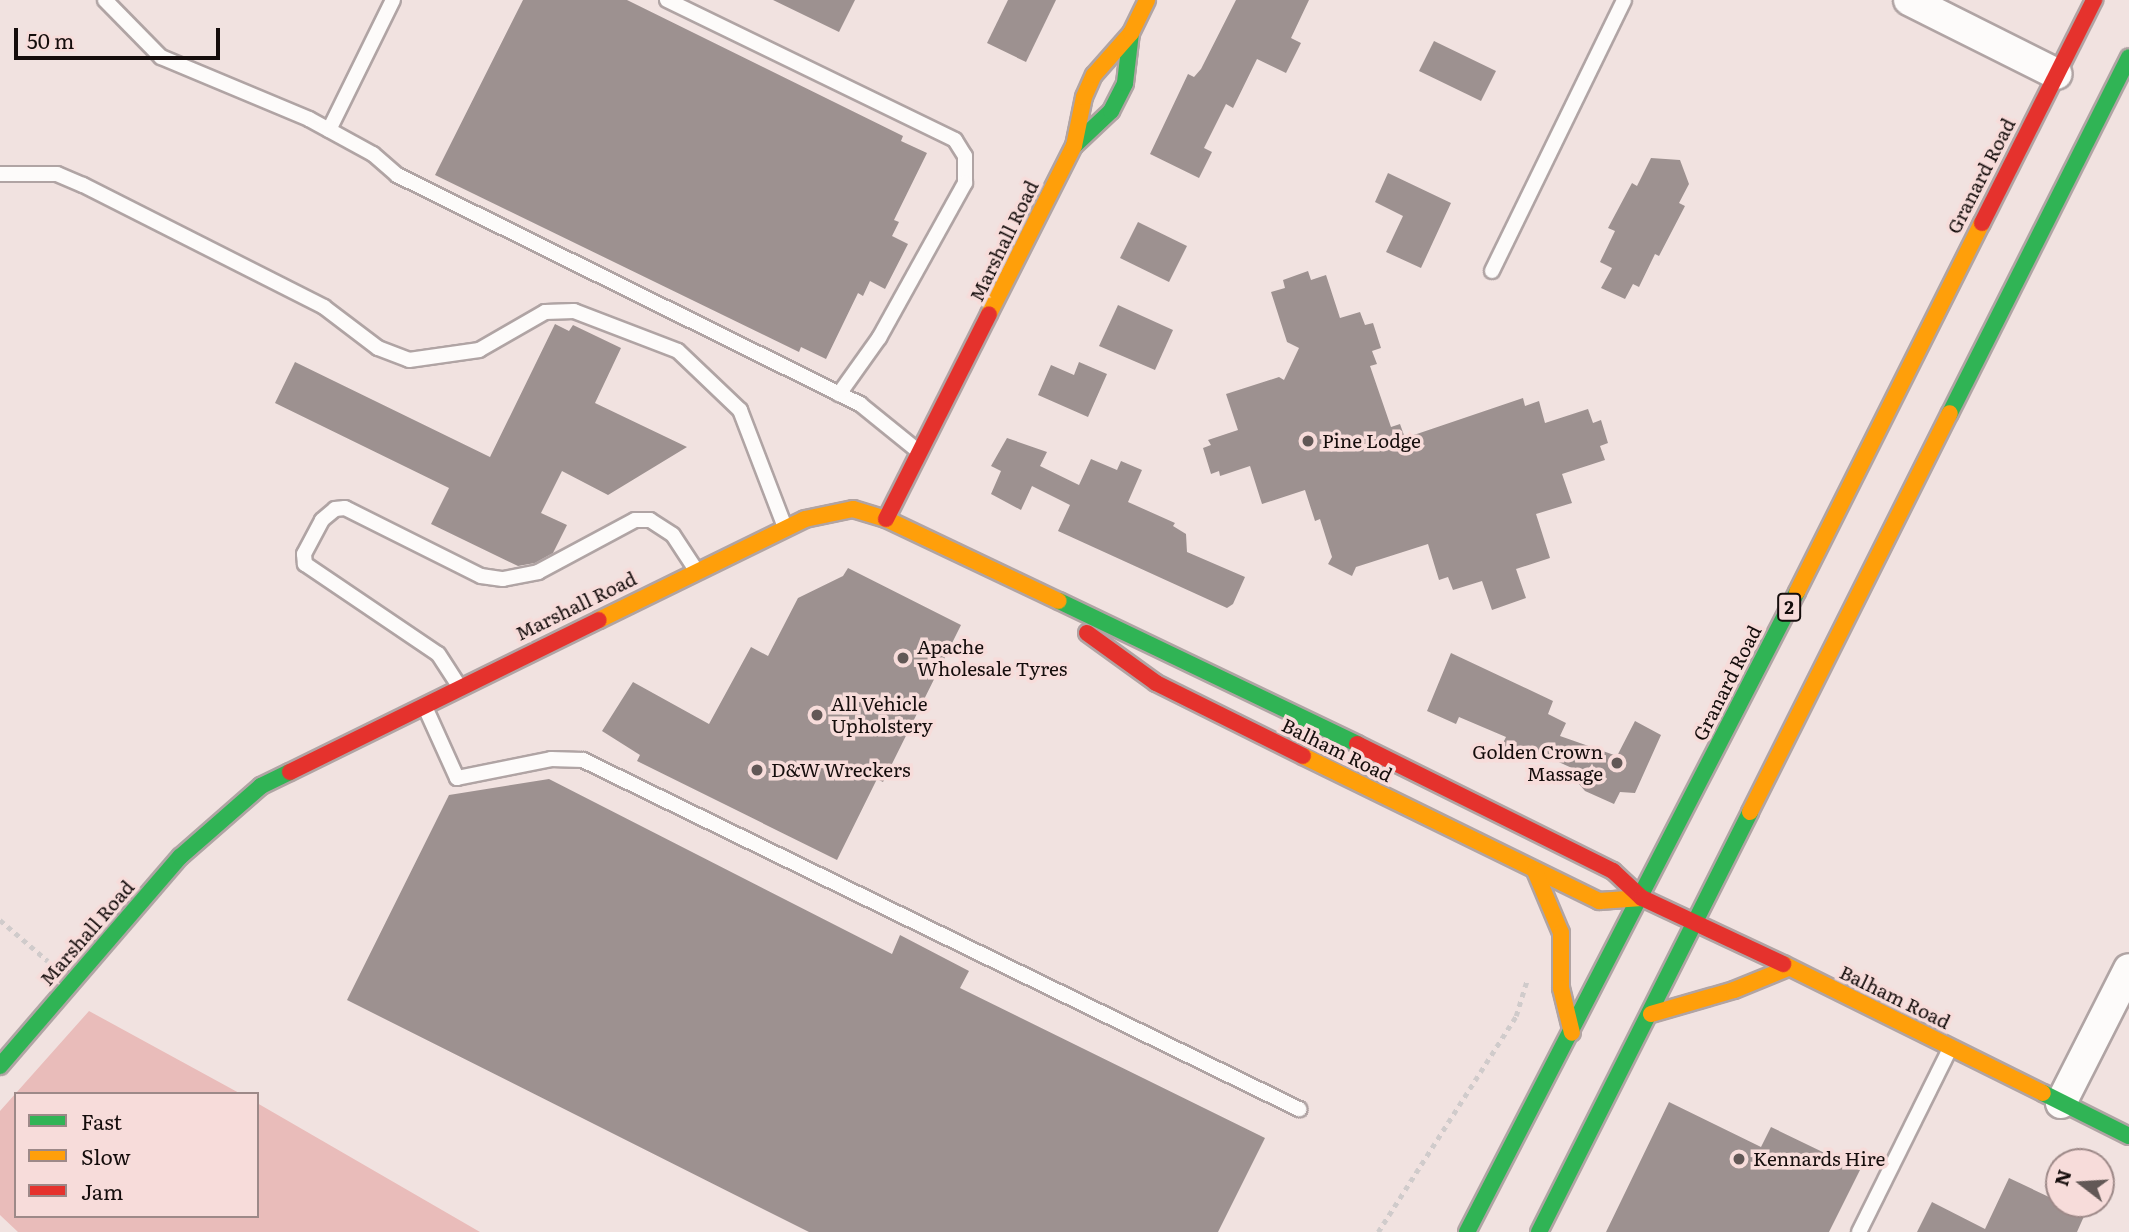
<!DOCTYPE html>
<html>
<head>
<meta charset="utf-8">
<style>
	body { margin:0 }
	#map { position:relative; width:2129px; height:1232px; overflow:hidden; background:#f1e2e0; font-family:Literata,serif }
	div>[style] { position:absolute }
	.green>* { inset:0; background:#e9bcba }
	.building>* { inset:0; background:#9d9190 }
	.path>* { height:4.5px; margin-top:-2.25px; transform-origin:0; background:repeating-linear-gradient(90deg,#d0cbcb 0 5px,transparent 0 10px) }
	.roads { filter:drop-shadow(2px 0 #b0a4a4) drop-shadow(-2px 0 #b0a4a4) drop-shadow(0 2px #b0a4a4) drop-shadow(0 -2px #b0a4a4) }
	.lane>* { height:14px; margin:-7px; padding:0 7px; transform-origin:7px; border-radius:7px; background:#fdfbfa }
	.street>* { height:30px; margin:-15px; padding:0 15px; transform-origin:15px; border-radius:15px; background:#fdfbfa }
	.fast>* { height:16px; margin:-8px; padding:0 8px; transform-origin:8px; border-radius:8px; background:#30b455 }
	.slow>* { height:16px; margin:-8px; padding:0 8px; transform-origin:8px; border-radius:8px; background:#ff9f0a }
	.jam>* { height:16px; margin:-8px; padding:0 8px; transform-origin:8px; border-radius:8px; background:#e5322d }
	.dots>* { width:19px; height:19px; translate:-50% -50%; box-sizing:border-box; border:4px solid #f7dcda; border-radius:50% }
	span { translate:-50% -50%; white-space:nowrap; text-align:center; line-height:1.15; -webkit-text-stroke:7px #f7dcda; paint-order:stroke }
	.shield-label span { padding:2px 5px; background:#f7dcda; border:2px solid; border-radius:5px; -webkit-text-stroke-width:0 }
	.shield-label { font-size:18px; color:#150d0c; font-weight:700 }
	.street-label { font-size:19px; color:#150d0c }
	.poi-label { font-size:19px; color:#150d0c }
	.left { translate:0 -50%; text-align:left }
	.right { translate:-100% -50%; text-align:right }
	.legend { position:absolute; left:14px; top:1092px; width:245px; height:126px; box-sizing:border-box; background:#f7dcda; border:2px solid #9d8988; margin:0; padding:9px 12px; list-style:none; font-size:21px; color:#150d0c }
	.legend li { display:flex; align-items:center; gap:14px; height:35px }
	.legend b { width:35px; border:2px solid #9d8988 }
	.north { position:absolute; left:2045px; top:1148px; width:70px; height:70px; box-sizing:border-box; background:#f7dcda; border:2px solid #9d8988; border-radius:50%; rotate:287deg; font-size:19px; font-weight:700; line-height:28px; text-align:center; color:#150d0c }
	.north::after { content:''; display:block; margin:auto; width:24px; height:32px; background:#625856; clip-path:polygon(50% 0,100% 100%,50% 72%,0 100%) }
	.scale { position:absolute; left:14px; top:28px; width:206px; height:32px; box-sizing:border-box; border:4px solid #150d0c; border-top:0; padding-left:9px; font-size:21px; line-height:24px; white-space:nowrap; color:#150d0c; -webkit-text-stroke:5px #f7dcda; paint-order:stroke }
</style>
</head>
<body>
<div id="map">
	<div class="green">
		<div style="clip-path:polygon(89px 1011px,241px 1094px,16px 1094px,16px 1216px,257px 1216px,257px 1103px,480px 1232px,18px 1232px,0 1215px,0 1111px)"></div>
	</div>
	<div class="building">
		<div style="clip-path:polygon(523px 0,627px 0,903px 136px,901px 141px,927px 153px,894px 220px,899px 222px,892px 236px,908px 244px,885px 289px,870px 281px,863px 296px,858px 293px,826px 359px,801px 347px,799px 352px,435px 175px)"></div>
		<div style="clip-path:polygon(773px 0,855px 0,839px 32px)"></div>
		<div style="clip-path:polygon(1008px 0,1056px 0,1026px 62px,987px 43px)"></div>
		<div style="clip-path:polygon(1236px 0,1309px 0,1291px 38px,1301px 43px,1286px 73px,1257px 59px,1233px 108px,1226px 104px,1204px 148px,1212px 152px,1199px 178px,1150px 154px,1188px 74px,1194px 77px,1201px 69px)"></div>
		<div style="clip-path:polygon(1434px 41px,1496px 71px,1481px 101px,1419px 71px)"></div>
		<div style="clip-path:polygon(1651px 158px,1680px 160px,1689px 184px,1679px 203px,1685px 206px,1659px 256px,1655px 254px,1639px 287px,1633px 284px,1625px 299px,1601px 288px,1612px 268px,1600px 262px,1615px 231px,1608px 228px,1632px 183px,1637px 186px)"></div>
		<div style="clip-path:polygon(1388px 173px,1451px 203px,1421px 268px,1386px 252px,1403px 216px,1375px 202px)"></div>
		<div style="clip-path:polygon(1138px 222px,1187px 246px,1169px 282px,1120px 258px)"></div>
		<div style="clip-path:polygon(1308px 271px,1311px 280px,1326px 275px,1340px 318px,1360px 312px,1365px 325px,1373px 323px,1381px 348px,1372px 351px,1377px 364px,1370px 366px,1391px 427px,1400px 424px,1405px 438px,1523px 398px,1525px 406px,1539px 401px,1545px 423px,1588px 409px,1593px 423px,1601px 420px,1608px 443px,1600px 446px,1605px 460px,1562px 474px,1572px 503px,1536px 514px,1550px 558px,1516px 569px,1526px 598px,1492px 610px,1482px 581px,1453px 590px,1448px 577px,1439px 580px,1428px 544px,1356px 567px,1352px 576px,1328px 564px,1332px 557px,1320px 519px,1315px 521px,1305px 490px,1262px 504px,1250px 466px,1220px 476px,1219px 471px,1211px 474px,1203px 448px,1211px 445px,1208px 440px,1238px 430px,1226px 394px,1279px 377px,1284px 380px,1299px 348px,1287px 342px,1271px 292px,1285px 288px,1283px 280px)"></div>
		<div style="clip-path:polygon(1118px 305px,1173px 330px,1155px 370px,1099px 346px)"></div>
		<div style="clip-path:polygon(555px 324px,569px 331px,573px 325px,621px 348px,595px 403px,687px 447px,608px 495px,562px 471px,541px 513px,567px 525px,553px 553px,535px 563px,518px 566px,431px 524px,449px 488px,275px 403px,295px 362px,490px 457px)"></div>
		<div style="clip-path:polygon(1079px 362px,1107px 374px,1088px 417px,1038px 395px,1051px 365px,1074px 375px)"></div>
		<div style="clip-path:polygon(1007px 438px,1047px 452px,1040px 466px,1079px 485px,1091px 459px,1117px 470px,1121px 461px,1142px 470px,1128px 502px,1175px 523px,1173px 526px,1186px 534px,1187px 552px,1245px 577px,1233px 604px,1227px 608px,1058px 531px,1070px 505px,1032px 486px,1021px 510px,991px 494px,1001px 471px,991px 466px)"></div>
		<div style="clip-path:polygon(848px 568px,961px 625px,883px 782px,877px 779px,837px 860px,637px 761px,640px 755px,602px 731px,633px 682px,709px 724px,751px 647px,768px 656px,798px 598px,843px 576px)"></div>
		<div style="clip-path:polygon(1451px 653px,1553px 701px,1548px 714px,1566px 723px,1560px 736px,1617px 756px,1635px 721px,1661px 735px,1635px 793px,1620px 792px,1614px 804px,1585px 791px,1579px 784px,1585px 774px,1528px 748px,1522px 760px,1500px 749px,1506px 737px,1459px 717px,1456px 724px,1427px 711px)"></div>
		<div style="clip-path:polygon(549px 779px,892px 954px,900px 935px,969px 971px,960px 988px,1265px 1138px,1218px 1232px,809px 1232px,347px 1000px,449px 795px)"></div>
		<div style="clip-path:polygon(1669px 1102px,1761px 1147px,1771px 1127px,1860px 1170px,1829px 1232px,1606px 1232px)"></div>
		<div style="clip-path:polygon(2009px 1178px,2085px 1214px,2077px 1232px,1917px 1232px,1932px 1202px,1985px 1229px)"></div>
	</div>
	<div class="path">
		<div style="left:0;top:920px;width:63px;rotate:40.5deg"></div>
		<div style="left:1378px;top:1232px;width:256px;rotate:-57.4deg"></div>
		<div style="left:1516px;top:1016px;width:37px;rotate:-73deg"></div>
	</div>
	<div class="roads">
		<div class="lane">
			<div style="left:105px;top:0;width:80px;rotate:45.5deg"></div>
			<div style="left:161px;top:57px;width:160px;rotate:22.7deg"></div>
			<div style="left:309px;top:119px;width:73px;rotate:28.7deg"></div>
			<div style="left:373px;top:154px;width:32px;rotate:41deg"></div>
			<div style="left:397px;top:175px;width:517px;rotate:26.32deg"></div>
			<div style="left:860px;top:404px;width:75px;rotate:39deg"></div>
			<div style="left:667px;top:0;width:320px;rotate:25.9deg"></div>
			<div style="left:955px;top:140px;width:19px;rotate:58deg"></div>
			<div style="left:965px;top:156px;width:27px;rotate:90deg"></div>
			<div style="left:965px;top:183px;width:177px;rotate:119deg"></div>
			<div style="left:879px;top:338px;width:69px;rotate:125.5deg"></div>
			<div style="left:329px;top:130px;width:145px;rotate:-63.8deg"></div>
			<div style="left:0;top:174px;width:57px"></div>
			<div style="left:57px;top:174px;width:28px;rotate:23deg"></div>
			<div style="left:83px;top:185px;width:270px;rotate:26.8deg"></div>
			<div style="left:324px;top:307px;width:68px;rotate:37.2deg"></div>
			<div style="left:378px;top:348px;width:33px;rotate:21deg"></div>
			<div style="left:409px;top:360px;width:71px;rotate:-8.1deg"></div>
			<div style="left:479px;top:350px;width:76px;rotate:-29.9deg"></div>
			<div style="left:545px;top:312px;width:29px;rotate:-2deg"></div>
			<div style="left:574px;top:311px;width:111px;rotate:21deg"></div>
			<div style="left:678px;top:351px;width:86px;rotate:43.6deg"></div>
			<div style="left:740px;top:410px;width:125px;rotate:69deg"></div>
			<div style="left:1492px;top:271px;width:301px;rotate:-64deg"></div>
			<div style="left:459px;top:686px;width:38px;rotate:-123deg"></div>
			<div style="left:438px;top:654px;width:161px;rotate:-145.9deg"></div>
			<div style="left:305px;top:564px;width:10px;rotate:-96deg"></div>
			<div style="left:304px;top:554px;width:38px;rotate:-62deg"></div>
			<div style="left:322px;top:520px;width:17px;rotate:-40deg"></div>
			<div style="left:335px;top:509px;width:10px;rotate:-6deg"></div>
			<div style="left:345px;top:508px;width:152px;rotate:26.6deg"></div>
			<div style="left:481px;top:576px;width:22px;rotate:8deg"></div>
			<div style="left:503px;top:579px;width:36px;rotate:-11deg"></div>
			<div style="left:538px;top:572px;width:110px;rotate:-28.2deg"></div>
			<div style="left:635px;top:520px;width:15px"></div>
			<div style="left:650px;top:520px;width:27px;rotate:33deg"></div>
			<div style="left:673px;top:535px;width:42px;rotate:56.7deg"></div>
			<div style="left:425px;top:707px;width:78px;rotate:65.7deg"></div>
			<div style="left:457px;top:778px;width:96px;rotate:-11.4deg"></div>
			<div style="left:551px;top:759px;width:32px;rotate:2deg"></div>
			<div style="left:583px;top:760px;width:797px;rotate:25.99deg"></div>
			<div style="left:1859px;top:1232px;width:204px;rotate:-63.6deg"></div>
		</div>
		<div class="street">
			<div style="left:1909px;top:0;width:165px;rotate:26.6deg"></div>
			<div style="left:2061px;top:1103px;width:150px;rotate:-63.1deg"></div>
		</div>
		<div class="fast">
			<div style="left:1074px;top:146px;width:51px;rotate:-43.4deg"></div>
			<div style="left:1111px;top:111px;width:31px;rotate:-63deg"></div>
			<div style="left:1125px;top:83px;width:50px;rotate:-83.2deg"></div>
			<div style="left:1950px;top:413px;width:398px;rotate:-63.3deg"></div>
			<div style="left:1059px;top:601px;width:331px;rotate:25.6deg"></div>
			<div style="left:0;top:1066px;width:276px;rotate:-49.3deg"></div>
			<div style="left:180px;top:857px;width:108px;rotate:-41.2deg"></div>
			<div style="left:261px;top:786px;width:32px;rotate:-26deg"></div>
			<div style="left:2043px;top:1093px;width:96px;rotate:26.6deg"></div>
			<div style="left:1467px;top:1232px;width:720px;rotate:-62.72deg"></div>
			<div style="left:1539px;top:1232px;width:470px;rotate:-63.3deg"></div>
		</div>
		<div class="slow">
			<div style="left:989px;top:314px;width:188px;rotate:-63.2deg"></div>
			<div style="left:1074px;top:146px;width:50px;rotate:-78.5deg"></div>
			<div style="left:1084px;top:97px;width:24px;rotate:-66deg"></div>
			<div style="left:1094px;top:75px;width:56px;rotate:-48.6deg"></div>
			<div style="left:1131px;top:33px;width:37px;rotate:-64deg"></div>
			<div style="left:1797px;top:592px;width:413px;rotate:-63.4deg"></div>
			<div style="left:599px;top:620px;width:229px;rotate:-26.1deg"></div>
			<div style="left:805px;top:519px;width:49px;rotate:-11.8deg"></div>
			<div style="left:853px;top:509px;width:34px;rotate:17deg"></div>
			<div style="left:886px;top:519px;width:191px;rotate:25.4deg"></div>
			<div style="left:1303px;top:756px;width:330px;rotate:26.1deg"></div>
			<div style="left:1599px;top:901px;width:43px;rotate:-4deg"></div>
			<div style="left:1750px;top:812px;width:446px;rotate:-63.4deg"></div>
			<div style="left:1535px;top:871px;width:67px;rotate:67.2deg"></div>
			<div style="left:1561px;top:933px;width:55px;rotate:90deg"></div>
			<div style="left:1561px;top:988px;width:46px;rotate:76.3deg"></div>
			<div style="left:1783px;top:964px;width:290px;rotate:26.4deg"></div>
			<div style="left:1651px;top:1014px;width:86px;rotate:-16.1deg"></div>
			<div style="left:1734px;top:990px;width:58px;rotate:-22.2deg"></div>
		</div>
		<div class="jam">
			<div style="left:1982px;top:223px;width:250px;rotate:-63.3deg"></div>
			<div style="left:886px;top:519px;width:229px;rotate:-63.3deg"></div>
			<div style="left:1087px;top:633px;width:85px;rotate:35.9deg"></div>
			<div style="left:1156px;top:683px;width:164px;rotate:26.4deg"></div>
			<div style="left:1357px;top:744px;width:286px;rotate:26.4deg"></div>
			<div style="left:1613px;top:871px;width:40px;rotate:43deg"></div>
			<div style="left:1642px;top:898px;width:156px;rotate:25.1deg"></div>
			<div style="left:290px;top:772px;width:344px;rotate:-26.2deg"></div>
		</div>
	</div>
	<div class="dots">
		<div style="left:1308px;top:441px;background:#625856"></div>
		<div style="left:903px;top:658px;background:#625856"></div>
		<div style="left:817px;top:715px;background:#625856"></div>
		<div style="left:1617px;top:763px;background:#625856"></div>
		<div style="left:757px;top:770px;background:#625856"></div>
		<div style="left:1739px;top:1159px;background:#625856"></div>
	</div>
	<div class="shield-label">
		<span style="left:1789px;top:607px">2</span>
	</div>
	<div class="street-label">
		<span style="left:1981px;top:176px;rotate:-63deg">Granard Road</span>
		<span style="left:1004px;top:241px;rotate:-64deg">Marshall Road</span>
		<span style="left:576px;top:606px;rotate:-26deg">Marshall Road</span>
		<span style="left:1727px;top:683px;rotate:-63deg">Granard Road</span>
		<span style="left:1337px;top:750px;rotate:26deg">Balham Road</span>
		<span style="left:87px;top:933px;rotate:-49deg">Marshall Road</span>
		<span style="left:1895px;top:997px;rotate:26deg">Balham Road</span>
	</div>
	<div class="poi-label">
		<span class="left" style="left:1322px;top:441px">Pine Lodge</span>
		<span class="left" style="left:917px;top:658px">Apache<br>Wholesale Tyres</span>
		<span class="left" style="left:831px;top:715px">All Vehicle<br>Upholstery</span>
		<span class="right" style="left:1603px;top:763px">Golden Crown<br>Massage</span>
		<span class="left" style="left:771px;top:770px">D&amp;W Wreckers</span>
		<span class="left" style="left:1753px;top:1159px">Kennards Hire</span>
	</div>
	<ul class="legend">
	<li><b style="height:9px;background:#30b455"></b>Fast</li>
	<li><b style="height:9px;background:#ff9f0a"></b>Slow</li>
	<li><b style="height:9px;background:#e5322d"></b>Jam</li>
	</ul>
	<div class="north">N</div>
	<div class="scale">50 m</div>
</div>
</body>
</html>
